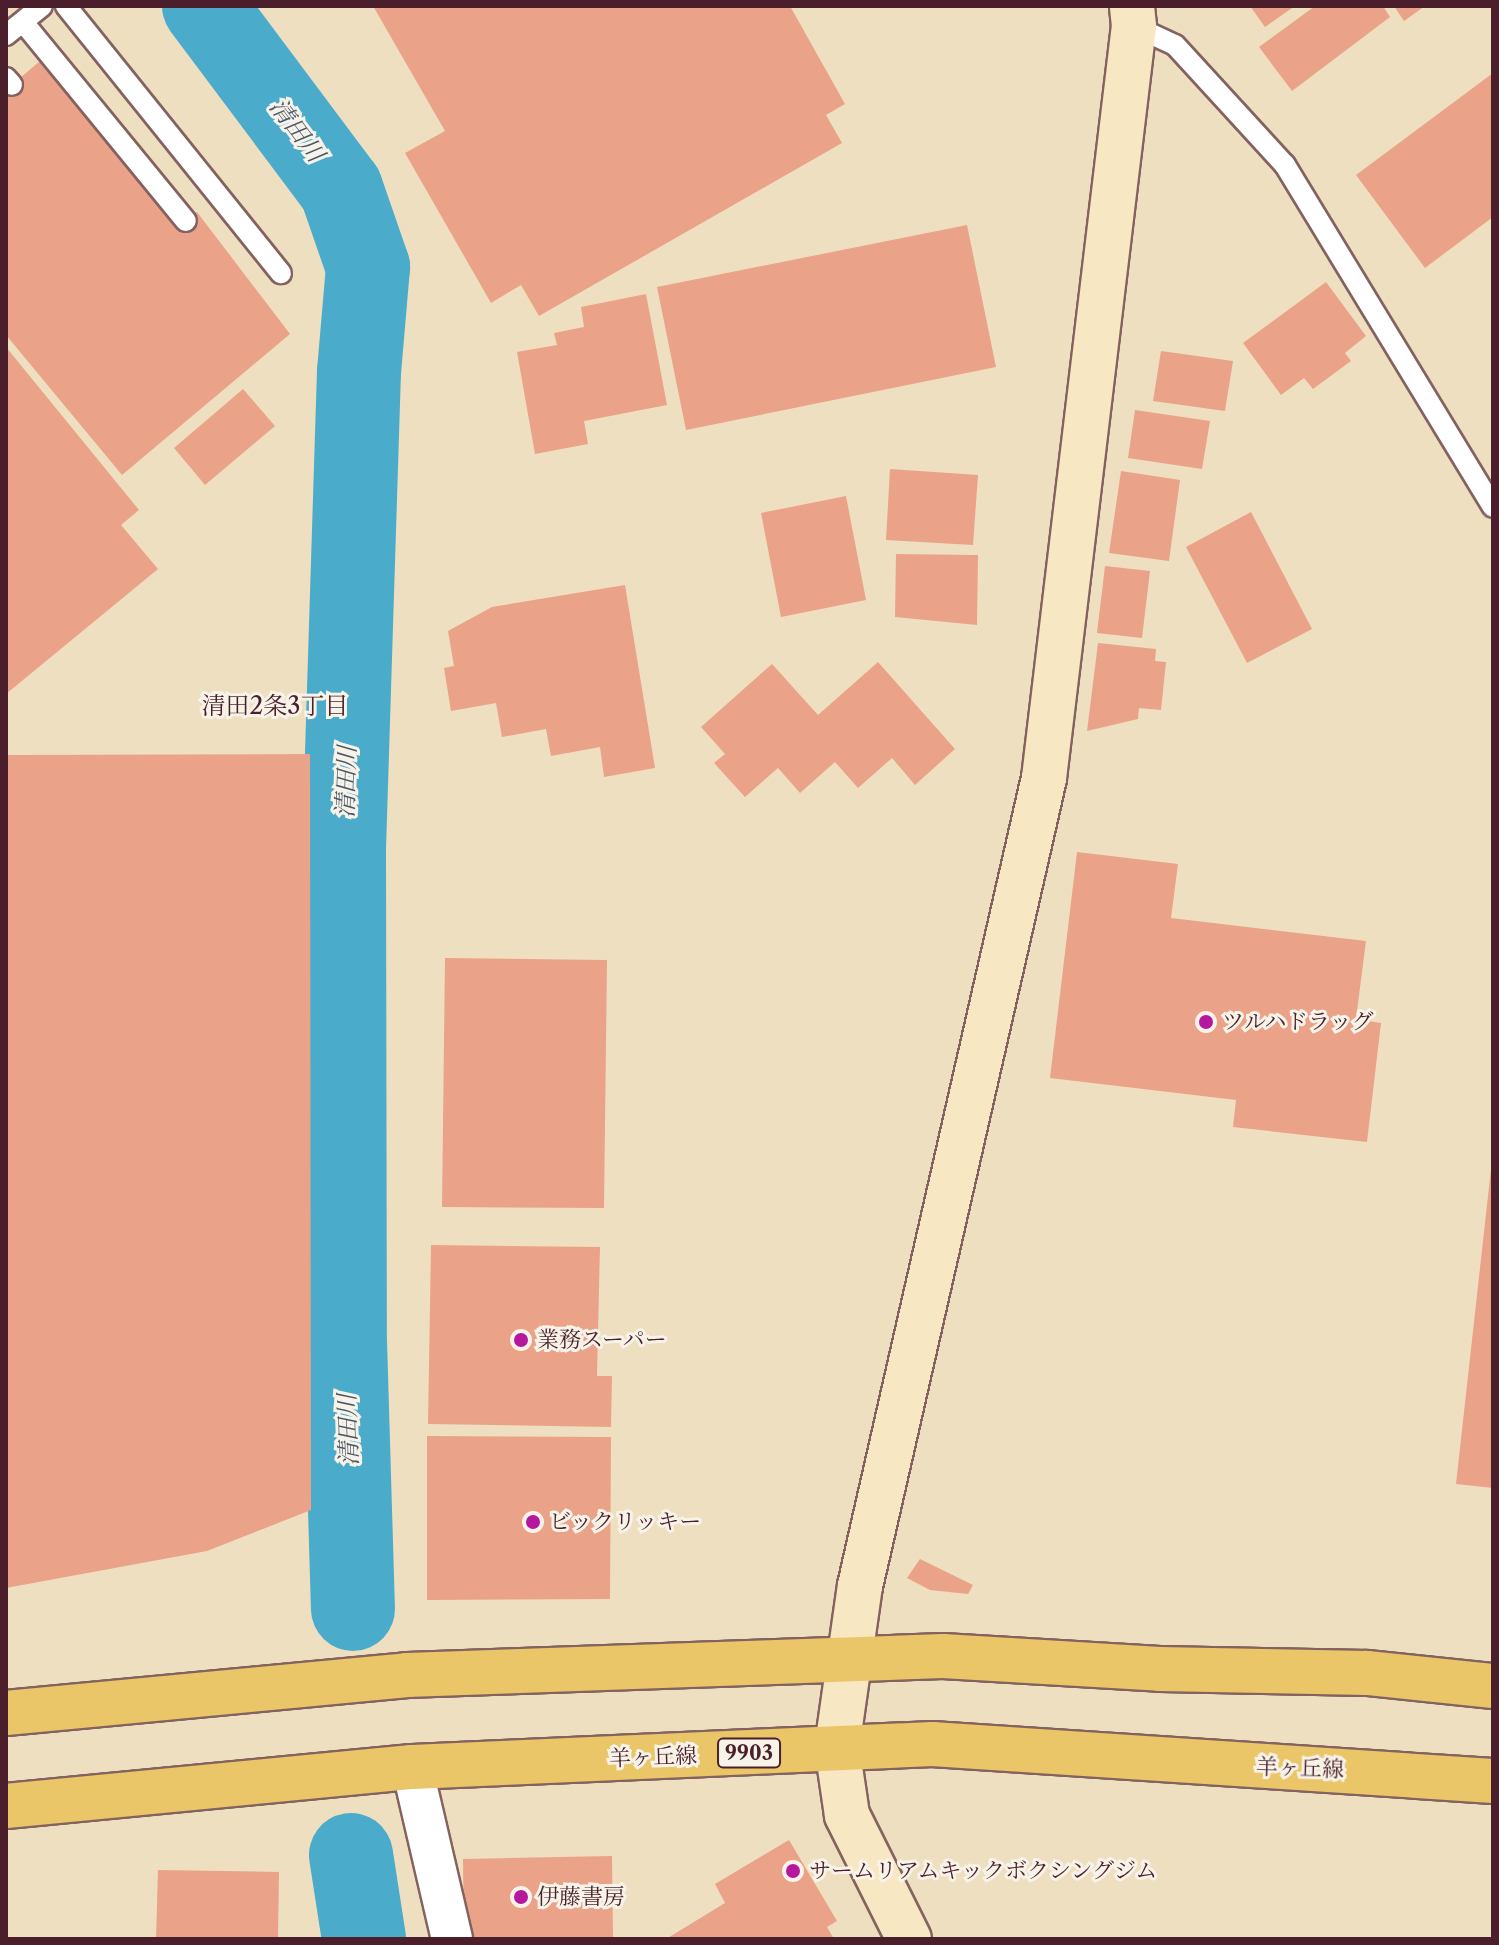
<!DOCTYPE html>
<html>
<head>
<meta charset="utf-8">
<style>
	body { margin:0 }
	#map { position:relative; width:1499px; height:1945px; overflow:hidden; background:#eedfc0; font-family:"Libre Caslon Text","Noto Serif JP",serif }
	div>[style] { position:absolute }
	.river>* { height:84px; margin:-42px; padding:0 42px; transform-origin:42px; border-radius:42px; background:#4babca }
	.building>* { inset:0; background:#eaa388 }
	.roads { filter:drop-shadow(2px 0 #83625f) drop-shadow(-2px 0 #83625f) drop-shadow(0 2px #83625f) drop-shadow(0 -2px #83625f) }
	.lane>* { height:20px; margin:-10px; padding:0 10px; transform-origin:10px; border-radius:10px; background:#fff }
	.street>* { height:40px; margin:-20px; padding:0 20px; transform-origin:20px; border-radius:20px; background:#fff }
	.secondary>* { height:44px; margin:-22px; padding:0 22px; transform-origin:22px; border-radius:22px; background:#f7e8c3 }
	.primary>* { height:44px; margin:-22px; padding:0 22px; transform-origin:22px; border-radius:22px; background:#eac669 }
	.dots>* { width:22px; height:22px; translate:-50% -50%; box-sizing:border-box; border:4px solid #f7f3e8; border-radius:50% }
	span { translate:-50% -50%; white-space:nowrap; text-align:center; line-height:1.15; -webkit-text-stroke:6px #f7f3e8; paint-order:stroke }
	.shield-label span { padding:2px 6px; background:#f7f3e8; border:2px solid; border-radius:6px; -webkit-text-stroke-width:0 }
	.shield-label { font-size:20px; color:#4a1f2b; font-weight:700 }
	.poi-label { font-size:22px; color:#4a1f2b }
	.left { translate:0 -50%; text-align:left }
	.street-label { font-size:22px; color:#4a1f2b }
	.water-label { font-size:24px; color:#4a576b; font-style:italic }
	.neighbourhood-label { font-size:24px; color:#4a1f2b }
	.frame { position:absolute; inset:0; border:8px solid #4a1f2b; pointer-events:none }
</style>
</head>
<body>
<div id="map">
	<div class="river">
		<div style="left:204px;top:6px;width:229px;rotate:53.2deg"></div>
		<div style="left:341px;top:189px;width:83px;rotate:70.9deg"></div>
		<div style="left:368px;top:267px;width:104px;rotate:94.9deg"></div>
		<div style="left:359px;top:371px;width:477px;rotate:91.8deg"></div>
		<div style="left:344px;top:848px;width:493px;rotate:89.9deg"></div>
		<div style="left:345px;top:1341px;width:268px;rotate:88.3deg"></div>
		<div style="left:351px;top:1855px;width:85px;rotate:81.2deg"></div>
	</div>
	<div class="building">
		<div style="clip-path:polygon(373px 6px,790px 6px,845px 104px,826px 115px,842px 143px,539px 316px,521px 285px,491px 303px,405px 153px,445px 131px)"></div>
		<div style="clip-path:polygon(1250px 6px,1295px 6px,1265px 27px)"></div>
		<div style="clip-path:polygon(1315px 6px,1383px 6px,1390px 17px,1292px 91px,1259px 47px)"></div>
		<div style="clip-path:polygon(1394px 6px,1425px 6px,1404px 21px)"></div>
		<div style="clip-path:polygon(40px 61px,178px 228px,197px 212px,290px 334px,122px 475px,6px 335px,6px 90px)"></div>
		<div style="clip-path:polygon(1493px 73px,1493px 217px,1425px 268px,1356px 175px)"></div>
		<div style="clip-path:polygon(967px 225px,996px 367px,686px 430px,657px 287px)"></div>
		<div style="clip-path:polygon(1326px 282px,1366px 336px,1345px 353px,1351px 361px,1313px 389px,1304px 378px,1281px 395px,1243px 343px)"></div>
		<div style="clip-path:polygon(646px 294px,667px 405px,584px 421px,588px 444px,535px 454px,517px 352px,557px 345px,554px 333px,584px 327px,581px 307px)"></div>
		<div style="clip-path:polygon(6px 347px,139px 510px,121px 525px,158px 569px,6px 694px)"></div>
		<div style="clip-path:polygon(1161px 351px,1233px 361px,1225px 411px,1153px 401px)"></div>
		<div style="clip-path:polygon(243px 389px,275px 426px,205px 485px,174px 448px)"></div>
		<div style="clip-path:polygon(1135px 410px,1210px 421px,1202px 469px,1128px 458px)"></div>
		<div style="clip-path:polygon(890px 469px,978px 475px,973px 545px,886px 540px)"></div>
		<div style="clip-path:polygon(1121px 471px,1180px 480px,1169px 561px,1109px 553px)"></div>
		<div style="clip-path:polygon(846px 496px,866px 600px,781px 617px,761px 513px)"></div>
		<div style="clip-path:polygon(1251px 512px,1312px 629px,1247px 663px,1186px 547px)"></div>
		<div style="clip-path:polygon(896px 554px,978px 555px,977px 625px,895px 617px)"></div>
		<div style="clip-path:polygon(1105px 566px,1150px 571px,1142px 638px,1097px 633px)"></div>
		<div style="clip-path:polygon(625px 585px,655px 768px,604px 777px,600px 747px,551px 756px,546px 729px,502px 737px,496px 703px,451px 711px,444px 668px,454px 666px,448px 631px,492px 607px)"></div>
		<div style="clip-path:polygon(1098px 643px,1156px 649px,1155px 661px,1166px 662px,1161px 710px,1139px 708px,1138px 719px,1087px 731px)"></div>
		<div style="clip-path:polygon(878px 662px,955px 749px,915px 785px,892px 758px,858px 788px,835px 762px,800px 793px,778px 768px,745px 797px,714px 763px,725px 754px,701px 727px,772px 664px,818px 715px)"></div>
		<div style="clip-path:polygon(310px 754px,311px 1510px,207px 1551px,6px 1588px,6px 755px)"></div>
		<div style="clip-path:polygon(1077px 852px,1178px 864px,1171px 918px,1366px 941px,1356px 1019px,1381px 1023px,1367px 1142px,1233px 1127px,1236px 1100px,1050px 1078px)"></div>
		<div style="clip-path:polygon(445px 958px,607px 960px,604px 1208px,442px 1207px)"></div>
		<div style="clip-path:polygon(1491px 1169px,1493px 1169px,1493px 1488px,1456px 1484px)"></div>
		<div style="clip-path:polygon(431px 1245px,600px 1247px,597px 1376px,612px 1376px,611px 1427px,428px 1424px)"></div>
		<div style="clip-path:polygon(427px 1436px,611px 1437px,610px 1599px,427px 1600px)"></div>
		<div style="clip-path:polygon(920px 1559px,973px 1585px,968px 1594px,930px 1590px,907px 1578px)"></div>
		<div style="clip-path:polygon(789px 1840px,837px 1921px,827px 1927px,834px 1939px,666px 1939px,725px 1903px,715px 1884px)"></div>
		<div style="clip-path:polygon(612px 1856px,613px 1938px,464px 1939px,463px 1859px)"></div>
		<div style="clip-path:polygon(158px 1870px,279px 1872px,278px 1939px,156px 1939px)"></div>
	</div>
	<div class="roads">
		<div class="lane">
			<div style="left:66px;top:6px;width:343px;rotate:51.2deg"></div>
			<div style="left:23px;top:22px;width:257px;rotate:50.7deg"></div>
			<div style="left:1134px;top:26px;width:45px;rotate:24.9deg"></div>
			<div style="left:1175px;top:45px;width:163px;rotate:47.5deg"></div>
			<div style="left:1285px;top:165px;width:400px;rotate:58.7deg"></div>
			<div style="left:6px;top:35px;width:46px;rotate:-38.9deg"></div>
			<div style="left:6px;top:78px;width:9px;rotate:49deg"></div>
		</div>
		<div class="street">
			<div style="left:412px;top:1767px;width:177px;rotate:76.9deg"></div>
		</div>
		<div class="secondary">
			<div style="left:909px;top:1939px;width:139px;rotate:-116.6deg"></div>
			<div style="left:847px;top:1815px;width:69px;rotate:-98.4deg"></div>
			<div style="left:837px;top:1747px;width:163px;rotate:-81.9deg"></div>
			<div style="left:860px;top:1586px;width:829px;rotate:-77.17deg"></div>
			<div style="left:1044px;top:778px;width:757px;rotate:-83.18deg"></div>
			<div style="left:1134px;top:26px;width:20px;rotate:-96deg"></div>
		</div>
		<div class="primary">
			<div style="left:6px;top:1713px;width:403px;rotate:-5.4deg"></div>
			<div style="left:407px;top:1675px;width:536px;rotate:-2.03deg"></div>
			<div style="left:943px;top:1656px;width:217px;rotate:3.4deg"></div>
			<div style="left:1160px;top:1669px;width:207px;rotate:1.1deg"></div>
			<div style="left:1367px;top:1673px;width:127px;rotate:5.9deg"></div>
			<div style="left:6px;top:1806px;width:408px;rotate:-5.5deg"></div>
			<div style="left:412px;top:1767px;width:521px;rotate:-2.53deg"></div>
			<div style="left:932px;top:1744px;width:562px;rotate:3.77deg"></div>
		</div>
	</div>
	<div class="dots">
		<div style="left:1206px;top:1022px;background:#b5179e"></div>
		<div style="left:521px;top:1340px;background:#b5179e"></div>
		<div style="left:533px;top:1522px;background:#b5179e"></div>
		<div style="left:793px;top:1871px;background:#b5179e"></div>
		<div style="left:521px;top:1897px;background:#b5179e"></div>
	</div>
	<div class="shield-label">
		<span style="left:749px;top:1753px">9903</span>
	</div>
	<div class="poi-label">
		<span class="left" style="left:1222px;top:1022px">ツルハドラッグ</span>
		<span class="left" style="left:537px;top:1340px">業務スーパー</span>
		<span class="left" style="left:549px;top:1522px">ビックリッキー</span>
		<span class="left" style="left:809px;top:1871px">サームリアムキックボクシングジム</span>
		<span class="left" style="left:537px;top:1897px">伊藤書房</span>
	</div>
	<div class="street-label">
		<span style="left:653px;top:1757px;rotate:-2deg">羊ヶ丘線</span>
		<span style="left:1300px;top:1768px;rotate:2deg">羊ヶ丘線</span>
	</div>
	<div class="water-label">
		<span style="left:297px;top:130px;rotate:53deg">清田川</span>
		<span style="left:346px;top:782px;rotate:-88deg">清田川</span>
		<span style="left:348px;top:1430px;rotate:-92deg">清田川</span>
	</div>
	<div class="neighbourhood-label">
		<span style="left:275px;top:706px">清田2条3丁目</span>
	</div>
	<div class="frame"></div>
</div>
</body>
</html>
